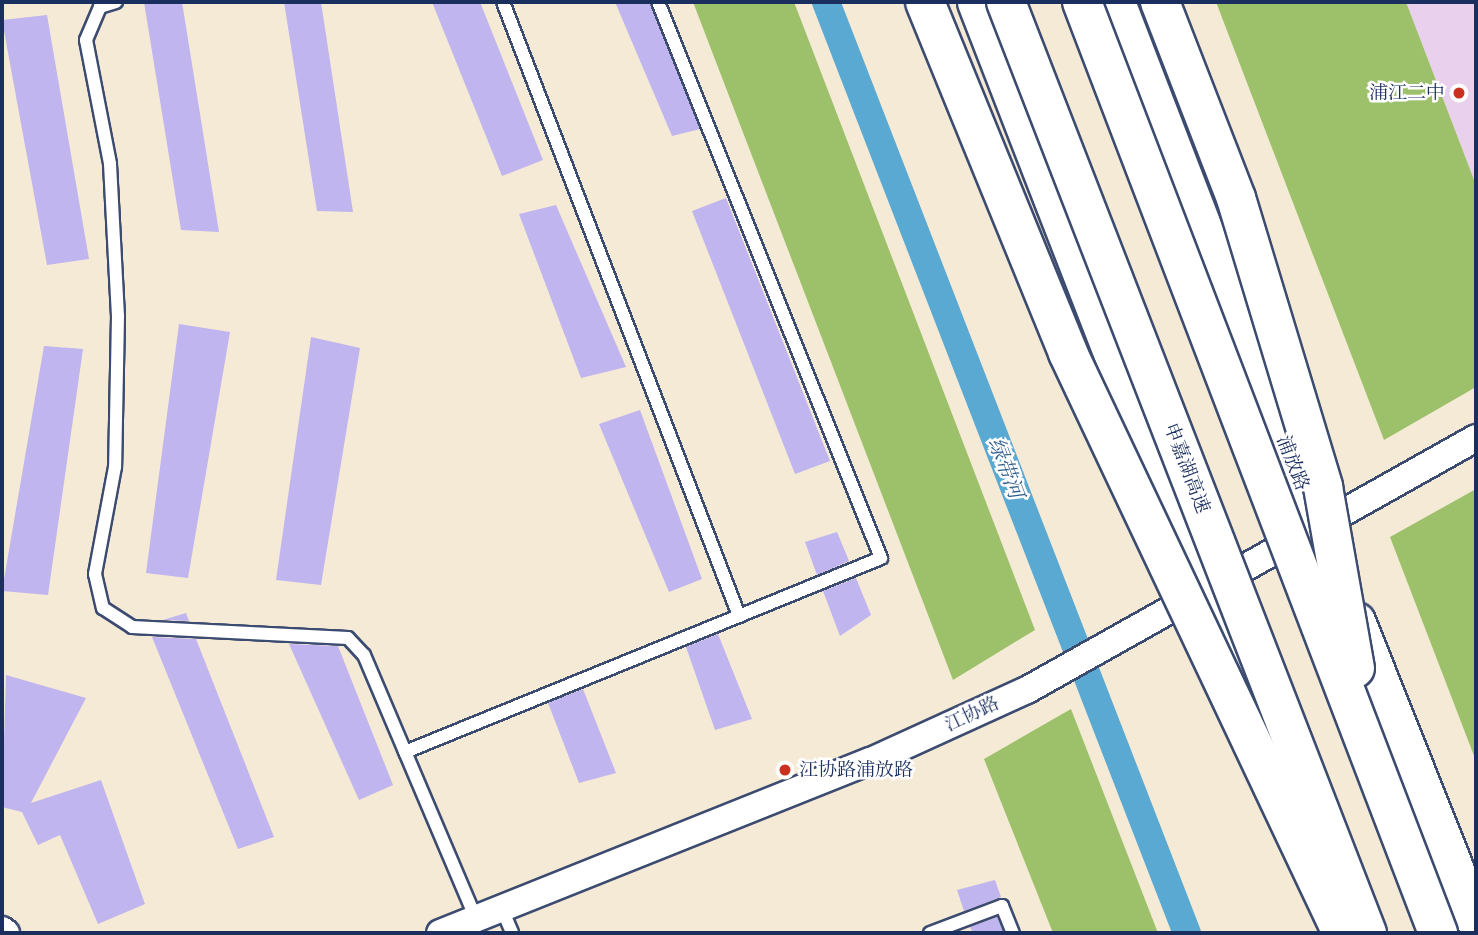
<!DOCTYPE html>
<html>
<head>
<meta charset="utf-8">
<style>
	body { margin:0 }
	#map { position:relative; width:1478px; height:935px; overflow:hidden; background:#f5ead5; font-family:"IM FELL Great Primer","Noto Serif SC",serif }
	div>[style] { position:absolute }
	.built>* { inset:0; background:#e9d1ed }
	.green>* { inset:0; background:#9dc16b }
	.canal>* { height:28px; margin:-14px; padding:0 14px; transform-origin:14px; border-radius:14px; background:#59a9d3 }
	.building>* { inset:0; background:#c0b5ee }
	.roads { filter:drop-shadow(2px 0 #3c4b70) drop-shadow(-2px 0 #3c4b70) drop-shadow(0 2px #3c4b70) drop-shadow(0 -2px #3c4b70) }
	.service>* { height:12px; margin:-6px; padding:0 6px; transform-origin:6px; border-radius:6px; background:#fff }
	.minor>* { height:26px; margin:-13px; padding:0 13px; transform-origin:13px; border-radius:13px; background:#fff }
	.secondary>* { height:37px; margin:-18.5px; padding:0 18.5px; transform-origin:18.5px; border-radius:18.5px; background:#fff }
	.bridges { filter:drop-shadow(2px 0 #3c4b70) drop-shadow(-2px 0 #3c4b70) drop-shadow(0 2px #3c4b70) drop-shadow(0 -2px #3c4b70) }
	.motorway-bridge>* { height:38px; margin:-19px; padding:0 19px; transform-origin:19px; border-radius:19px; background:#fff }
	.dots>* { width:19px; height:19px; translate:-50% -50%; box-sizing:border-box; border:4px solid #fff; border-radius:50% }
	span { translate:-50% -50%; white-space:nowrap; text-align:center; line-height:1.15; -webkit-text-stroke:5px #fff; paint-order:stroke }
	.poi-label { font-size:19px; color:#1b2f5e }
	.right { translate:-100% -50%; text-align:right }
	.left { translate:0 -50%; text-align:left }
	.street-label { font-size:19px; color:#1b2f5e }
	.water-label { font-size:21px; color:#34608d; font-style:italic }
	.frame { position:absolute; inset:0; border:4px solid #1b2f5e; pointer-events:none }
</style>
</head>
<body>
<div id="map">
	<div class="built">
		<div style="clip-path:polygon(1406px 2px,1476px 2px,1476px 185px)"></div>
	</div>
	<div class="green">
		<div style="clip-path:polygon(693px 2px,794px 2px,1035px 630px,953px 680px)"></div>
		<div style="clip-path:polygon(1216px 2px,1406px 2px,1476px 185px,1476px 387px,1384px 440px)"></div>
		<div style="clip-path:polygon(1476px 489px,1476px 761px,1390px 537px)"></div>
		<div style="clip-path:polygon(1071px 709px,1158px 933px,1053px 933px,984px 759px)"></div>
	</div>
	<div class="canal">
		<div style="left:826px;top:2px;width:999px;rotate:68.81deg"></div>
	</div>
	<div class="building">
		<div style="clip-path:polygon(144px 2px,182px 2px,219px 232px,181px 230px)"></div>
		<div style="clip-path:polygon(284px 2px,321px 2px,353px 212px,317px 211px)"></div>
		<div style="clip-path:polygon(432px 2px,480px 2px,543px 160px,502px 176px)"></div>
		<div style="clip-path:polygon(615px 2px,649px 2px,700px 129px,672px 136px)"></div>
		<div style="clip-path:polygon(47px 15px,89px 259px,47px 265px,2px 20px)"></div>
		<div style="clip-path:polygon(726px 198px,830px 461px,795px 474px,692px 211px)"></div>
		<div style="clip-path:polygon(556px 205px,626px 367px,581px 378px,519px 214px)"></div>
		<div style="clip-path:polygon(179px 324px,230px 332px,188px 578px,146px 573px)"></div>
		<div style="clip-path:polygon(311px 337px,360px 348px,321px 585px,276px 580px)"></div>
		<div style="clip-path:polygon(44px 346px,83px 349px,48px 595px,2px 591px)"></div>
		<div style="clip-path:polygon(640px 410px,702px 579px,669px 592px,599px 424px)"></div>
		<div style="clip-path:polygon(837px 532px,849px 561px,817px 575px,805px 542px)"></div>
		<div style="clip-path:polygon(856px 578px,871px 615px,840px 636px,823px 591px)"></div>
		<div style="clip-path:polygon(186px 613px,189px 621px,163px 620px)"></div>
		<div style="clip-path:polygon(718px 634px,752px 719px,715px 730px,686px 647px)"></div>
		<div style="clip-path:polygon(152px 637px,196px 639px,274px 837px,238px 849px)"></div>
		<div style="clip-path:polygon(289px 644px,338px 646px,393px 785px,359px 800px)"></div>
		<div style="clip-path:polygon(6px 675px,86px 698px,31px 803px,101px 780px,145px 904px,98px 924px,60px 835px,38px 845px,22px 812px,2px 807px)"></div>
		<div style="clip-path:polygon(583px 689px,616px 773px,579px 783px,548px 703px)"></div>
		<div style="clip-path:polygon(995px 880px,1001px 897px,964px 911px,957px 890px)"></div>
		<div style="clip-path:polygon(997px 917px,1004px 933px,973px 933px,970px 927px)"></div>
	</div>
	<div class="roads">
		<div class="service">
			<div style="left:116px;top:2px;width:17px;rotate:163deg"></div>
			<div style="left:100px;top:7px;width:36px;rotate:113deg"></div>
			<div style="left:86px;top:40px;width:126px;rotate:79deg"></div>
			<div style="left:110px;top:164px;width:152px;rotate:87deg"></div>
			<div style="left:118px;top:316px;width:151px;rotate:91.1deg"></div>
			<div style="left:115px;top:467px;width:109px;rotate:100.6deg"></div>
			<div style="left:95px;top:574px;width:35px;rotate:77deg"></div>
			<div style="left:103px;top:608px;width:35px;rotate:33deg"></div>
			<div style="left:132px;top:627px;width:216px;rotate:2.9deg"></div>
			<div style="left:348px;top:638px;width:23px;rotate:47deg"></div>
			<div style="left:364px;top:655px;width:287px;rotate:67deg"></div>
			<div style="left:503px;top:2px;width:658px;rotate:68.97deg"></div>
			<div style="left:405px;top:752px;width:514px;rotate:-22.17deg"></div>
			<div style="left:881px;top:558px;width:599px;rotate:-111.85deg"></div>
			<div style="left:502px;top:909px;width:26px;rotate:67deg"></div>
			<div style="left:930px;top:933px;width:77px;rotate:-20.6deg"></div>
			<div style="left:1002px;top:906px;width:29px;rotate:68deg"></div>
		</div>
		<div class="minor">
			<div style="left:2px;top:930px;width:5px;rotate:37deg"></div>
			<div style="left:440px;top:933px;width:464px;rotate:-21.8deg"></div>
			<div style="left:871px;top:761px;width:171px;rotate:-24.5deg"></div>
			<div style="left:1027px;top:690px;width:515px;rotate:-29.3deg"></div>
		</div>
		<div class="secondary">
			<div style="left:976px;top:2px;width:716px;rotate:68.81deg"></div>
			<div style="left:1116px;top:2px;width:573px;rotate:68.94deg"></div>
			<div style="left:1356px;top:621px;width:324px;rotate:68.3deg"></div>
		</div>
	</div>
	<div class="bridges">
		<div class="motorway-bridge">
			<div style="left:925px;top:2px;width:379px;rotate:67.8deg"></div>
			<div style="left:1068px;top:353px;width:641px;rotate:64.71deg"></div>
			<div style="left:1006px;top:2px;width:999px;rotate:68.81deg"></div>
			<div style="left:1082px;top:2px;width:997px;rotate:69.07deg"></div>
			<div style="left:1160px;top:2px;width:210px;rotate:68.8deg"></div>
			<div style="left:1236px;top:198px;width:302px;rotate:73.2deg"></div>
			<div style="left:1323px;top:487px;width:184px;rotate:80deg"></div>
		</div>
	</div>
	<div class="dots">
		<div style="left:1459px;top:93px;background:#c8321e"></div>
		<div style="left:785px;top:770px;background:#c8321e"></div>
	</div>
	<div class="poi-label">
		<span class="right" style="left:1445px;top:93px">浦江二中</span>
		<span class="left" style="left:799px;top:770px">江协路浦放路</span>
	</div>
	<div class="street-label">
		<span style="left:1293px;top:463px;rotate:69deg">浦放路</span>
		<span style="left:1187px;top:468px;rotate:69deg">申嘉湖高速</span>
		<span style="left:972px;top:714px;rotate:-25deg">江协路</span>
	</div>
	<div class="water-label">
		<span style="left:1006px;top:468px;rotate:69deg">绿带河</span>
	</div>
	<div class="frame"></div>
</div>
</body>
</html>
